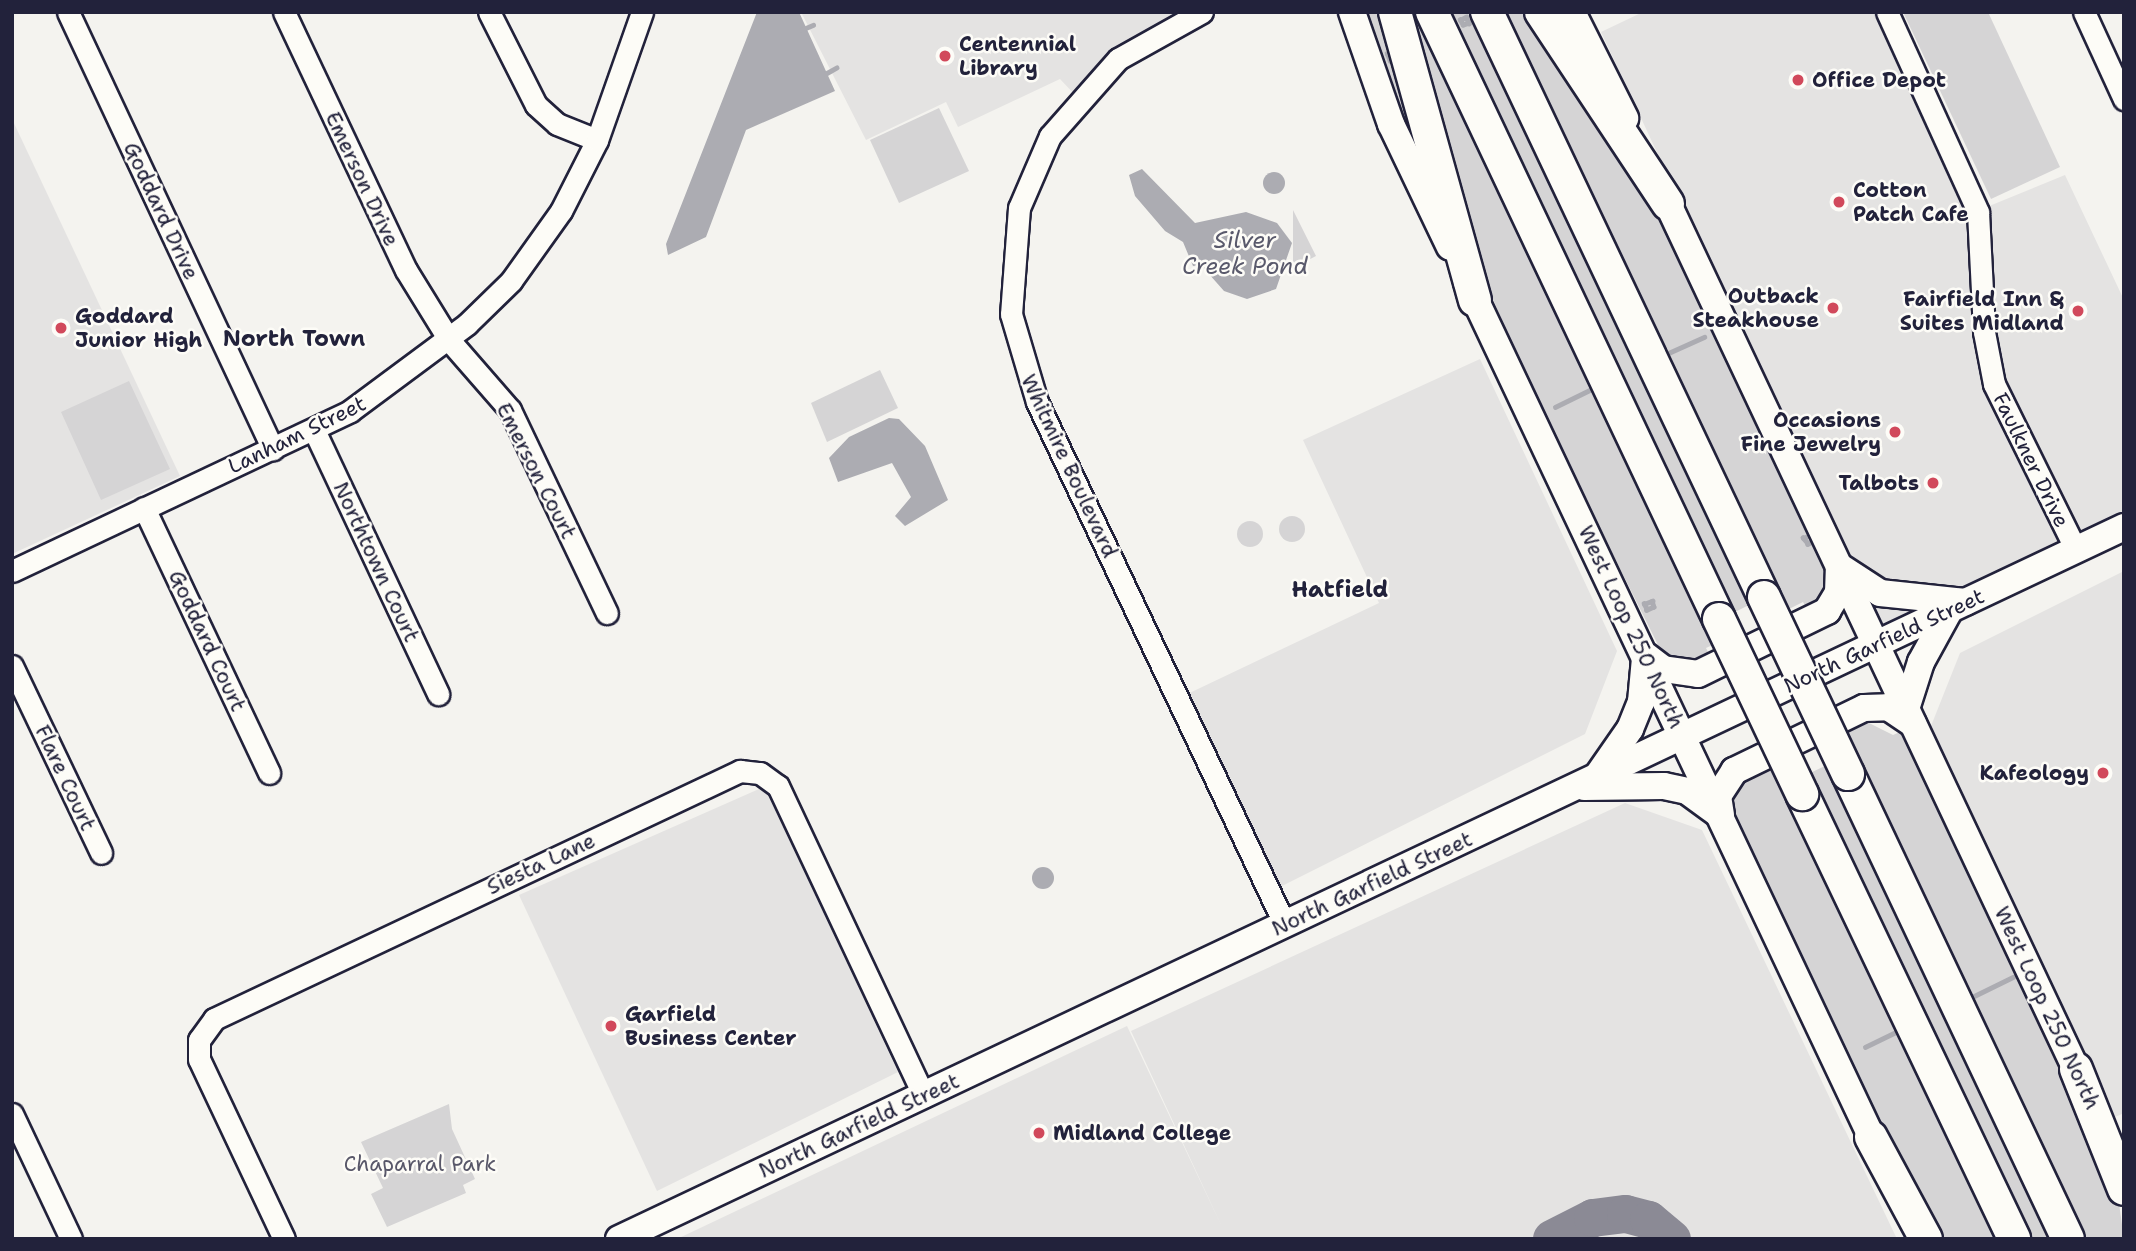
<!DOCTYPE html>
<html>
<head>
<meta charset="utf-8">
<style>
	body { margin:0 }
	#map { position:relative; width:2136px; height:1251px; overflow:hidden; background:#f4f3ef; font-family:"Shantell Sans",sans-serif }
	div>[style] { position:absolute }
	.built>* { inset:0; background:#e4e3e2 }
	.green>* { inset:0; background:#d5d4d5 }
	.round { border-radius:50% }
	.water>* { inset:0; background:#acacb2 }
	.stream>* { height:4.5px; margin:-2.25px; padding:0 2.25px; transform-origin:2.25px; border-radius:2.25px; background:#acacb2 }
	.taxiway>* { height:38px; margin:-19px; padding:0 19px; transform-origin:19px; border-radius:19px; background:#8b8a95 }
	.roads { filter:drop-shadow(2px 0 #22223b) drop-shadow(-2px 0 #22223b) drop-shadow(0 2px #22223b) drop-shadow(0 -2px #22223b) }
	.minor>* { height:21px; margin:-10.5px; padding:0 10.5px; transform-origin:10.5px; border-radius:10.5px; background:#fdfcf7 }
	.major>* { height:26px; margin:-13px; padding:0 13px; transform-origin:13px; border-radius:13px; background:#fdfcf7 }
	.highway>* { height:32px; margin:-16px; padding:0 16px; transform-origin:16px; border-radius:16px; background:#fdfcf7 }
	.bridges { filter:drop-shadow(2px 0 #22223b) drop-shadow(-2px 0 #22223b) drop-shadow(0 2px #22223b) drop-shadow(0 -2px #22223b) }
	.highway-bridge>* { height:32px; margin:-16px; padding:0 16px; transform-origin:16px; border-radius:16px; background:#fdfcf7 }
	.dots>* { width:19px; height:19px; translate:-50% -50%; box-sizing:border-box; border:4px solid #fdfcf7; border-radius:50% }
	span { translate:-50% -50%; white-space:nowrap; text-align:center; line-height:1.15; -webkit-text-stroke:5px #fdfcf7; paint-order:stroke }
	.poi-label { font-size:21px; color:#22223b; font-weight:700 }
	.left { translate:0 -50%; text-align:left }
	.right { translate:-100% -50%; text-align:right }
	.street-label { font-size:21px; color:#22223b }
	.park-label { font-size:21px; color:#585769 }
	.water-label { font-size:23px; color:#59596b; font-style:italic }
	.neighbourhood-label { font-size:23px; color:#22223b; font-weight:700 }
	.frame { position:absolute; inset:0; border:14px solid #22223b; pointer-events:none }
</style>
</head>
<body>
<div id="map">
	<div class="built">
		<div style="clip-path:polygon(801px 12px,1203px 12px,1078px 98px,1060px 79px,958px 127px,946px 102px,866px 140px)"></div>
		<div style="clip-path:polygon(1643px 12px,1887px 12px,1977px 211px,2065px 175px,2124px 300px,2124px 527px,1891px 639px,1820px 503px,1601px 32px)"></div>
		<div style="clip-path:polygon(12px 119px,180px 476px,12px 554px)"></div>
		<div style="clip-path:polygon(1480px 359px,1617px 651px,1585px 734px,1272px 891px,1179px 698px,1379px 603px,1303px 440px)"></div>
		<div style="clip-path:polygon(2124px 571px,2124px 1113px,2113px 1118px,1931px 726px,1960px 653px)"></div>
		<div style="clip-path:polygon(759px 789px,768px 795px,898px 1072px,657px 1191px,519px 895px)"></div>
		<div style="clip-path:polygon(1625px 803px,1702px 830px,1897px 1239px,677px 1239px,1127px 1026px,1222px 1227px,1131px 1031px)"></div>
	</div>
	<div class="green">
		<div style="clip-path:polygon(1365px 12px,1386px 12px,1425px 161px,1404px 122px)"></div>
		<div style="clip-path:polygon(1402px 12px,1412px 12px,1556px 305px,1717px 643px,1706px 648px,1711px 658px,1690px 665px,1663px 655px,1544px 416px,1484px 279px)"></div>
		<div style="clip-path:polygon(1444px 12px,1474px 12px,1753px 603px,1731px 614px)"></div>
		<div style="clip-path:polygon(1501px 12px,1535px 12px,1646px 184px,1828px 563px,1830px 591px,1808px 611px,1803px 602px,1785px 611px)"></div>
		<div style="clip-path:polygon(1903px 12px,1988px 12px,2060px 167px,1991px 199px)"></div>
		<div style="clip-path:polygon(939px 108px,969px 171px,899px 203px,870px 140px)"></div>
		<div style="clip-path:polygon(1293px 210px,1316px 256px,1293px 268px)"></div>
		<div style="clip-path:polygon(880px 370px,898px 408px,827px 442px,811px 403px)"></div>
		<div style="clip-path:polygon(129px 381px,170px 469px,101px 500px,61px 412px)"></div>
		<div class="round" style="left:1279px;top:516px;width:26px;height:26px"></div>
		<div class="round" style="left:1237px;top:521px;width:26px;height:26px"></div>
		<div style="clip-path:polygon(1869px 723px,1893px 735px,1900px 732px,2014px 960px,2117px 1189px,2124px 1239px,2086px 1239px,2053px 1174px,1843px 733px)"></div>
		<div style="clip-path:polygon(1829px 764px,2054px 1239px,2025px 1239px,1806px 775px)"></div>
		<div style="clip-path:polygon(1774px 766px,1998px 1239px,1932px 1239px,1730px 811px,1730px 785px)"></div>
		<div style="clip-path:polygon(449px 1104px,452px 1129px,475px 1179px,463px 1185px,466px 1193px,387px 1227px,371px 1194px,383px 1188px,361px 1142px)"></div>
	</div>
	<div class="water">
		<div style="clip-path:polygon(757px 12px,799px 12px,835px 91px,746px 130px,706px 237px,668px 255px,666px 244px)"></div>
		<div style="clip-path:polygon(1142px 169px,1195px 223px,1246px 212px,1277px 223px,1292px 243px,1276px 289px,1247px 299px,1224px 291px,1201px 265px,1193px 266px,1183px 242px,1165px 231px,1135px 196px,1129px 175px)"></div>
		<div class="round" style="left:1263px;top:172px;width:22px;height:22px"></div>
		<div style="clip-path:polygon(889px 418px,899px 419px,925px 446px,948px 500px,905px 526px,895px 516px,911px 497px,892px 463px,838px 482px,829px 458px,849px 437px)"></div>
		<div class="round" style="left:1032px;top:867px;width:22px;height:22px"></div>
	</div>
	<div class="stream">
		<div style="left:1466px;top:17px;width:7px;rotate:63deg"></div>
		<div style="left:1469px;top:23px;width:6px;rotate:162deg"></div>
		<div style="left:1463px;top:25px;width:6px;rotate:-121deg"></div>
		<div style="left:1460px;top:20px;width:7px;rotate:-27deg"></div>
		<div style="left:801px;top:30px;width:13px;rotate:-23deg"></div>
		<div style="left:1394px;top:51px;width:8px;rotate:76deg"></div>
		<div style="left:1396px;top:59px;width:6px;rotate:162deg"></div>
		<div style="left:1390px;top:61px;width:8px;rotate:-113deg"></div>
		<div style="left:1387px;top:54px;width:8px;rotate:-23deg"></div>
		<div style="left:825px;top:74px;width:13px;rotate:-29deg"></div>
		<div style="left:1664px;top:355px;width:44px;rotate:-24.2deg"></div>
		<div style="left:1555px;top:407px;width:46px;rotate:-26deg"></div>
		<div style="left:1811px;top:535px;width:7px;rotate:63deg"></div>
		<div style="left:1814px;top:541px;width:7px;rotate:153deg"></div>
		<div style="left:1808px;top:544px;width:8px;rotate:-130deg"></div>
		<div style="left:1803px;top:538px;width:9px;rotate:-21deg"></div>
		<div style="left:1652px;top:601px;width:6px;rotate:72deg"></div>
		<div style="left:1654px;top:607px;width:8px;rotate:157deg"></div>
		<div style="left:1647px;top:610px;width:7px;rotate:-117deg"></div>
		<div style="left:1644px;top:604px;width:9px;rotate:-21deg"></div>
		<div style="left:1968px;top:999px;width:50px;rotate:-26.1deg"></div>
		<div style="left:1865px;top:1047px;width:39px;rotate:-26deg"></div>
	</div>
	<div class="taxiway">
		<div style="left:1552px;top:1239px;width:46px;rotate:-27.1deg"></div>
		<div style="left:1593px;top:1218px;width:33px;rotate:-7deg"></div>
		<div style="left:1626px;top:1214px;width:24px;rotate:15deg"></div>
		<div style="left:1649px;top:1220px;width:30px;rotate:40deg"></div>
	</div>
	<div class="roads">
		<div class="minor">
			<div style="left:68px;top:12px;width:483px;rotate:64.9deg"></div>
			<div style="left:284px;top:12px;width:285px;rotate:64.7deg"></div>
			<div style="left:406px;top:270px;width:82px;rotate:58.4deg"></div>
			<div style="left:449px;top:340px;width:93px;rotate:48.9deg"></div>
			<div style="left:510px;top:410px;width:225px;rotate:64.5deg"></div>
			<div style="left:489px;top:12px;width:104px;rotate:63.2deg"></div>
			<div style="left:536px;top:105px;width:28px;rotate:42deg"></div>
			<div style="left:557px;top:124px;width:43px;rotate:21.8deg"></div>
			<div style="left:1202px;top:12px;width:96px;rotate:150.8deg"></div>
			<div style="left:1118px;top:59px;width:103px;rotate:131.4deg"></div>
			<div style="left:1050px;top:136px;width:78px;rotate:113.3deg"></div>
			<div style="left:1019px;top:208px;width:106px;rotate:94.3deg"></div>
			<div style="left:1011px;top:314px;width:92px;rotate:73.5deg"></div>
			<div style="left:1037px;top:402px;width:579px;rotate:64.63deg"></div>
			<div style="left:1887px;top:12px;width:220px;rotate:65.5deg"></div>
			<div style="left:1978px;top:212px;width:120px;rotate:87.1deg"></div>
			<div style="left:1984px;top:332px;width:53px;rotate:79.1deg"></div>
			<div style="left:1994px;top:384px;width:185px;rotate:63.7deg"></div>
			<div style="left:2084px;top:12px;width:96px;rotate:65.3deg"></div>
			<div style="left:314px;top:430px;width:292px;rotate:64.8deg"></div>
			<div style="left:144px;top:508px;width:293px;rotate:64.7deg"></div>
			<div style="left:12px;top:571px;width:374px;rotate:-25.3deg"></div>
			<div style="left:350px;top:411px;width:146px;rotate:-36.6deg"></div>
			<div style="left:467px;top:324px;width:62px;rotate:-44.3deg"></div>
			<div style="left:511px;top:281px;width:86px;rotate:-54.5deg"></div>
			<div style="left:561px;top:211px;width:80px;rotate:-63.1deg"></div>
			<div style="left:597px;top:140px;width:136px;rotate:-70.6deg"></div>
			<div style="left:12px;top:666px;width:207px;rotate:64.5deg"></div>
			<div style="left:12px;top:1114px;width:138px;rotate:64.7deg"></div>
			<div style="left:284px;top:1239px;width:199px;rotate:-115.3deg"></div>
			<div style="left:199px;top:1059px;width:19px;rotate:-90deg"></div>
			<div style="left:199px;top:1040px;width:26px;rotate:-54deg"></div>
			<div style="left:214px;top:1019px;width:582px;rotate:-25.24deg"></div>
			<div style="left:740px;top:771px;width:20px;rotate:6deg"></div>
			<div style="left:760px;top:773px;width:22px;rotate:36deg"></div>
			<div style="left:778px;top:786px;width:343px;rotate:64.8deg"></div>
		</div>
		<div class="major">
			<div style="left:1352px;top:12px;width:119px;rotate:70.8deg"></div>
			<div style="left:1391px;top:124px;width:136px;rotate:64.4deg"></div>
			<div style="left:1572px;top:12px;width:119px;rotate:63.4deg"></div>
			<div style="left:1660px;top:187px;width:994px;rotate:64.75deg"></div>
			<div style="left:1467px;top:282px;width:966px;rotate:64.68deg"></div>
			<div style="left:1842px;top:568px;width:45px;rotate:33.3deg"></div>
			<div style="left:1880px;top:593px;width:86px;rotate:6deg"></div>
			<div style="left:1646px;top:656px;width:21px;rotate:37deg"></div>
			<div style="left:1663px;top:669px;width:35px;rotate:8deg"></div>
			<div style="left:1698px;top:674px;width:144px;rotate:-26deg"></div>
			<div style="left:1827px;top:611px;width:21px;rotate:-59deg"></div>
			<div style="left:1838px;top:593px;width:24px;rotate:-88deg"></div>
			<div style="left:1906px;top:709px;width:49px;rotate:-72.3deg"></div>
			<div style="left:1921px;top:662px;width:58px;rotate:-61.2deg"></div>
			<div style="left:1598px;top:775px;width:56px;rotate:-55.2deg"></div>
			<div style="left:1630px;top:729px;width:29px;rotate:-68deg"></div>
			<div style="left:1641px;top:702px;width:44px;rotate:-84.8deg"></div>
			<div style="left:1584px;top:787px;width:80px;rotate:-0.7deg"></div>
			<div style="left:1664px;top:786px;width:24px;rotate:12deg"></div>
			<div style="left:1687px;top:791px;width:39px;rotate:36deg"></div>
			<div style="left:1721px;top:815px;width:19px;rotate:-99deg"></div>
			<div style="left:1718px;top:796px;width:30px;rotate:-57deg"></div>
			<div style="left:1734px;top:771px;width:144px;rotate:-25.9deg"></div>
			<div style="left:1864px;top:708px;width:24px;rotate:-2deg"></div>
			<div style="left:1888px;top:707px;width:30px;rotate:34deg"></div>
			<div style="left:619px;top:1239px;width:1665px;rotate:-25.32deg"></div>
		</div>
		<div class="highway">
			<div style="left:1395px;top:12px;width:299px;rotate:74.5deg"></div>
			<div style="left:1432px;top:12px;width:671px;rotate:64.69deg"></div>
			<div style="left:1487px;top:12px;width:647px;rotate:64.66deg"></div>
			<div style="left:1541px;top:12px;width:230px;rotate:56.5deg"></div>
			<div style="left:1848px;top:774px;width:514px;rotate:64.68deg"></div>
			<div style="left:1802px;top:794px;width:493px;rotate:64.5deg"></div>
			<div style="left:2076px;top:1069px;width:129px;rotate:68.2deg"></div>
			<div style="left:1871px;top:1137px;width:116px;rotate:61.7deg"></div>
		</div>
	</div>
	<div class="bridges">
		<div class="highway-bridge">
			<div style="left:1764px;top:597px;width:196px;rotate:64.6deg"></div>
			<div style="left:1719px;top:619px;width:194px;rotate:64.6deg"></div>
		</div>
	</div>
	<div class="dots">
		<div style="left:945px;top:56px;background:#d1495b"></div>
		<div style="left:1798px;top:80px;background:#d1495b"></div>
		<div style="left:1839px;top:202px;background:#d1495b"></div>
		<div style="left:1833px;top:308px;background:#d1495b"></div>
		<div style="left:2078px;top:311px;background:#d1495b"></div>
		<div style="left:61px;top:328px;background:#d1495b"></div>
		<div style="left:1895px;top:432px;background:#d1495b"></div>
		<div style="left:1933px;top:483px;background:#d1495b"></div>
		<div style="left:2103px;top:773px;background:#d1495b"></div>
		<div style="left:611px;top:1026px;background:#d1495b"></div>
		<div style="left:1039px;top:1133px;background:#d1495b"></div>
	</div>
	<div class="poi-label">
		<span class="left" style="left:959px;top:56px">Centennial<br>Library</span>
		<span class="left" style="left:1812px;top:80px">Office Depot</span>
		<span class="left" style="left:1853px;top:202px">Cotton<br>Patch Cafe</span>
		<span class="right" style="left:1819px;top:308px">Outback<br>Steakhouse</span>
		<span class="right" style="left:2064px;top:311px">Fairfield Inn &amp;<br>Suites Midland</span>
		<span class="left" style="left:75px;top:328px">Goddard<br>Junior High</span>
		<span class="right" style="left:1881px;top:432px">Occasions<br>Fine Jewelry</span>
		<span class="right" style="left:1919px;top:483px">Talbots</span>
		<span class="right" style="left:2089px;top:773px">Kafeology</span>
		<span class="left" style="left:625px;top:1026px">Garfield<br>Business Center</span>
		<span class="left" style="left:1053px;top:1133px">Midland College</span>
	</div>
	<div class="street-label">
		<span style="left:362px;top:179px;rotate:65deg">Emerson Drive</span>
		<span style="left:161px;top:211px;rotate:65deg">Goddard Drive</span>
		<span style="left:297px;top:435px;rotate:-26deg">Lanham Street</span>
		<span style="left:2031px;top:460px;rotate:64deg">Faulkner Drive</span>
		<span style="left:1069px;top:466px;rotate:65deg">Whitmire Boulevard</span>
		<span style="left:536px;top:471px;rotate:63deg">Emerson Court</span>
		<span style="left:376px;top:562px;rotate:65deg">Northtown Court</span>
		<span style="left:1631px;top:627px;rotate:65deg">West Loop 250 North</span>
		<span style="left:207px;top:641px;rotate:65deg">Goddard Court</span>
		<span style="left:1884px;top:641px;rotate:-25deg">North Garfield Street</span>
		<span style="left:65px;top:778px;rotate:65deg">Flare Court</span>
		<span style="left:541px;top:864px;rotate:-25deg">Siesta Lane</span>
		<span style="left:1372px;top:884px;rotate:-25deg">North Garfield Street</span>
		<span style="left:2047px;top:1008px;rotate:65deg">West Loop 250 North</span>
		<span style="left:859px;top:1126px;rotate:-25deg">North Garfield Street</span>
	</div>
	<div class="park-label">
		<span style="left:420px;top:1164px">Chaparral Park</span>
	</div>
	<div class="water-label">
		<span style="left:1245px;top:253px">Silver<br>Creek Pond</span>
	</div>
	<div class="neighbourhood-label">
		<span style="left:294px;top:338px">North Town</span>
		<span style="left:1340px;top:589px">Hatfield</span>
	</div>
	<div class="frame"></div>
</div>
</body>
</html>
